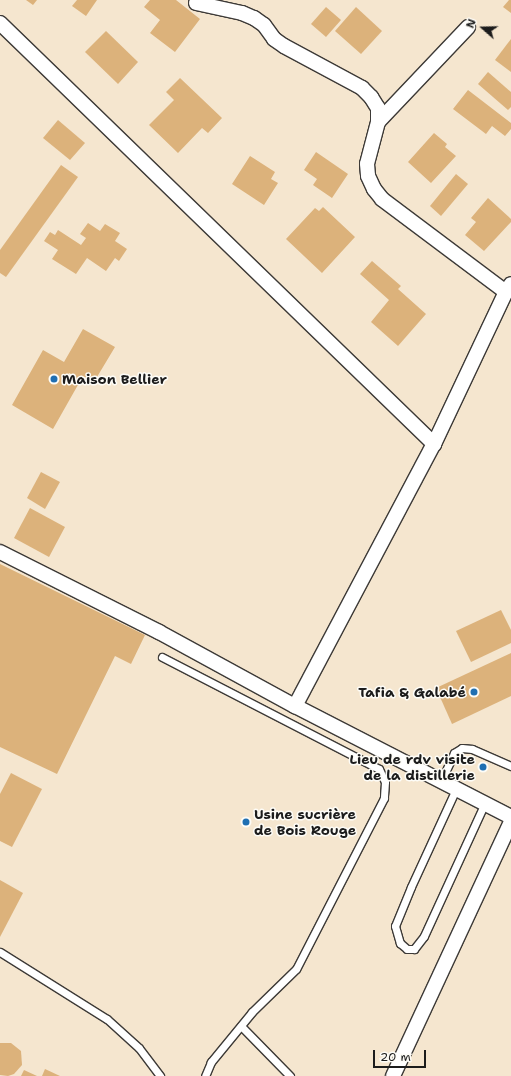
<!DOCTYPE html>
<html>
<head>
<meta charset="utf-8">
<style>
	body { margin:0 }
	#map { position:relative; width:511px; height:1076px; overflow:hidden; background:#f5e6cf; font-family:"Shantell Sans",sans-serif }
	div>[style] { position:absolute }
	.building>* { inset:0; background:#dcb27b }
	.roads { filter:drop-shadow(1px 0 #3d3a37) drop-shadow(-1px 0 #3d3a37) drop-shadow(0 1px #3d3a37) drop-shadow(0 -1px #3d3a37) }
	.service>* { height:7px; margin:-3.5px; padding:0 3.5px; transform-origin:3.5px; border-radius:3.5px; background:#fff }
	.minor>* { height:14px; margin:-7px; padding:0 7px; transform-origin:7px; border-radius:7px; background:#fff }
	.dots>* { width:11px; height:11px; translate:-50% -50%; box-sizing:border-box; border:2px solid #fdfcf7; border-radius:50% }
	span { translate:-50% -50%; white-space:nowrap; text-align:center; line-height:1.15; -webkit-text-stroke:3px #fdfcf7; paint-order:stroke }
	.poi-label { font-size:14px; color:#1c1c1c; font-weight:700 }
	.left { translate:0 -50%; text-align:left }
	.right { translate:-100% -50%; text-align:right }
	.north { position:absolute; left:463px; top:8px; width:40px; height:40px; -webkit-text-stroke:3px #fdfcf7; paint-order:stroke; rotate:290deg; font-size:11px; font-weight:700; line-height:16px; text-align:center; color:#1c1c1c }
	.north::after { content:''; display:block; margin:auto; width:14px; height:18px; background:#1c1c1c; clip-path:polygon(50% 0,100% 100%,50% 72%,0 100%) }
	.scale { position:absolute; left:373px; top:1050px; width:53px; height:18px; box-sizing:border-box; border:2px solid #1c1c1c; border-top:0; padding-left:5px; font-size:12px; line-height:14px; white-space:nowrap; color:#1c1c1c; -webkit-text-stroke:3px #fdfcf7; paint-order:stroke }
</style>
</head>
<body>
<div id="map">
	<div class="building">
		<div style="clip-path:polygon(26px 0,37px 0,33px 5px)"></div>
		<div style="clip-path:polygon(77px 0,97px 0,86px 16px,72px 6px)"></div>
		<div style="clip-path:polygon(150px 0,176px 0,200px 19px,175px 52px,150px 33px,160px 20px,144px 7px)"></div>
		<div style="clip-path:polygon(509px 0,511px 0,511px 13px,503px 7px)"></div>
		<div style="clip-path:polygon(326px 7px,341px 20px,326px 37px,311px 24px)"></div>
		<div style="clip-path:polygon(356px 7px,382px 31px,361px 54px,335px 31px)"></div>
		<div style="clip-path:polygon(106px 31px,138px 62px,118px 84px,85px 52px)"></div>
		<div style="clip-path:polygon(511px 39px,511px 72px,495px 60px)"></div>
		<div style="clip-path:polygon(488px 72px,511px 92px,511px 107px,508px 110px,478px 84px)"></div>
		<div style="clip-path:polygon(180px 78px,222px 118px,208px 133px,202px 128px,178px 153px,149px 125px,174px 100px,166px 92px)"></div>
		<div style="clip-path:polygon(468px 90px,511px 123px,511px 129px,505px 136px,492px 126px,486px 134px,453px 109px)"></div>
		<div style="clip-path:polygon(58px 120px,85px 143px,70px 160px,43px 138px)"></div>
		<div style="clip-path:polygon(434px 133px,447px 144px,445px 147px,456px 156px,431px 183px,408px 162px)"></div>
		<div style="clip-path:polygon(316px 152px,348px 174px,332px 198px,313px 185px,317px 179px,304px 170px)"></div>
		<div style="clip-path:polygon(250px 156px,275px 172px,271px 179px,278px 183px,264px 205px,232px 184px)"></div>
		<div style="clip-path:polygon(61px 165px,78px 177px,6px 277px,0 273px,0 250px)"></div>
		<div style="clip-path:polygon(456px 174px,468px 184px,441px 216px,430px 206px)"></div>
		<div style="clip-path:polygon(488px 198px,511px 219px,511px 222px,484px 251px,465px 235px,476px 222px,471px 218px)"></div>
		<div style="clip-path:polygon(323px 207px,355px 237px,322px 273px,286px 239px,315px 208px,319px 211px)"></div>
		<div style="clip-path:polygon(88px 223px,100px 231px,105px 224px,120px 233px,115px 241px,127px 249px,119px 261px,115px 258px,106px 271px,87px 258px,76px 274px,52px 259px,58px 250px,44px 241px,50px 232px,55px 235px,58px 230px,81px 245px,86px 238px,80px 234px)"></div>
		<div style="clip-path:polygon(372px 261px,401px 286px,398px 289px,426px 314px,398px 346px,371px 322px,389px 300px,360px 274px)"></div>
		<div style="clip-path:polygon(83px 329px,115px 347px,94px 382px,83px 376px,53px 429px,12px 405px,43px 350px,64px 362px)"></div>
		<div style="clip-path:polygon(41px 472px,60px 482px,45px 509px,27px 498px)"></div>
		<div style="clip-path:polygon(30px 508px,65px 527px,49px 557px,14px 538px)"></div>
		<div style="clip-path:polygon(0 564px,145px 635px,131px 664px,115px 656px,57px 774px,0 747px)"></div>
		<div style="clip-path:polygon(501px 610px,511px 630px,511px 643px,471px 662px,456px 631px)"></div>
		<div style="clip-path:polygon(511px 653px,511px 696px,452px 724px,436px 688px)"></div>
		<div style="clip-path:polygon(11px 773px,42px 789px,12px 847px,0 841px,0 794px)"></div>
		<div style="clip-path:polygon(0 880px,23px 893px,0 937px)"></div>
		<div style="clip-path:polygon(0 1043px,11px 1043px,21px 1051px,22px 1065px,14px 1074px,8px 1076px,0 1075px)"></div>
		<div style="clip-path:polygon(45px 1069px,60px 1076px,42px 1076px)"></div>
		<div style="clip-path:polygon(24px 1070px,37px 1076px,21px 1076px)"></div>
	</div>
	<div class="roads">
		<div class="service">
			<div style="left:162px;top:657px;width:244px;rotate:27.3deg"></div>
			<div style="left:379px;top:769px;width:14px;rotate:65deg"></div>
			<div style="left:385px;top:782px;width:16px;rotate:94deg"></div>
			<div style="left:384px;top:798px;width:192px;rotate:117.2deg"></div>
			<div style="left:296px;top:969px;width:62px;rotate:135.7deg"></div>
			<div style="left:252px;top:1012px;width:65px;rotate:129.4deg"></div>
			<div style="left:211px;top:1062px;width:15px;rotate:113deg"></div>
			<div style="left:441px;top:781px;width:31px;rotate:-65deg"></div>
			<div style="left:454px;top:753px;width:9px;rotate:-32deg"></div>
			<div style="left:462px;top:748px;width:10px;rotate:6deg"></div>
			<div style="left:472px;top:749px;width:43px;rotate:23.6deg"></div>
			<div style="left:456px;top:789px;width:108px;rotate:114.7deg"></div>
			<div style="left:411px;top:887px;width:42px;rotate:112.3deg"></div>
			<div style="left:395px;top:926px;width:18px;rotate:74deg"></div>
			<div style="left:400px;top:943px;width:9px;rotate:41deg"></div>
			<div style="left:407px;top:949px;width:7px"></div>
			<div style="left:414px;top:949px;width:16px;rotate:-52deg"></div>
			<div style="left:424px;top:936px;width:146px;rotate:-65.4deg"></div>
			<div style="left:0;top:952px;width:126px;rotate:32.1deg"></div>
			<div style="left:107px;top:1019px;width:43px;rotate:42.2deg"></div>
			<div style="left:139px;top:1048px;width:35px;rotate:53deg"></div>
			<div style="left:241px;top:1026px;width:70px;rotate:45.6deg"></div>
		</div>
		<div class="minor">
			<div style="left:196px;top:3px;width:47px;rotate:12.3deg"></div>
			<div style="left:242px;top:13px;width:13px;rotate:23deg"></div>
			<div style="left:254px;top:18px;width:12px;rotate:35deg"></div>
			<div style="left:264px;top:25px;width:17px;rotate:54deg"></div>
			<div style="left:274px;top:39px;width:12px;rotate:35deg"></div>
			<div style="left:284px;top:46px;width:89px;rotate:28.3deg"></div>
			<div style="left:362px;top:88px;width:13px;rotate:45deg"></div>
			<div style="left:371px;top:97px;width:13px;rotate:58deg"></div>
			<div style="left:378px;top:108px;width:14px;rotate:90deg"></div>
			<div style="left:378px;top:122px;width:43px;rotate:104.7deg"></div>
			<div style="left:367px;top:164px;width:12px;rotate:85deg"></div>
			<div style="left:368px;top:176px;width:14px;rotate:65deg"></div>
			<div style="left:374px;top:189px;width:13px;rotate:51deg"></div>
			<div style="left:382px;top:199px;width:155px;rotate:36.9deg"></div>
			<div style="left:0;top:23px;width:605px;rotate:44.13deg"></div>
			<div style="left:378px;top:122px;width:131px;rotate:-46.5deg"></div>
			<div style="left:0;top:552px;width:178px;rotate:26.7deg"></div>
			<div style="left:159px;top:632px;width:155px;rotate:28.6deg"></div>
			<div style="left:295px;top:706px;width:243px;rotate:27.2deg"></div>
			<div style="left:295px;top:706px;width:297px;rotate:-62.1deg"></div>
			<div style="left:434px;top:444px;width:168px;rotate:-64.7deg"></div>
			<div style="left:506px;top:292px;width:9px;rotate:-58deg"></div>
			<div style="left:393px;top:1076px;width:280px;rotate:-65.1deg"></div>
		</div>
	</div>
	<div class="dots">
		<div style="left:54px;top:379px;background:#1f6fb2"></div>
		<div style="left:474px;top:692px;background:#1f6fb2"></div>
		<div style="left:483px;top:767px;background:#1f6fb2"></div>
		<div style="left:246px;top:822px;background:#1f6fb2"></div>
	</div>
	<div class="poi-label">
		<span class="left" style="left:62px;top:379px">Maison Bellier</span>
		<span class="right" style="left:466px;top:692px">Tafia &amp; Galabé</span>
		<span class="right" style="left:475px;top:767px">Lieu de rdv visite<br>de la distillerie</span>
		<span class="left" style="left:254px;top:822px">Usine sucrière<br>de Bois Rouge</span>
	</div>
	<div class="north">N</div>
	<div class="scale">20 m</div>
</div>
</body>
</html>
